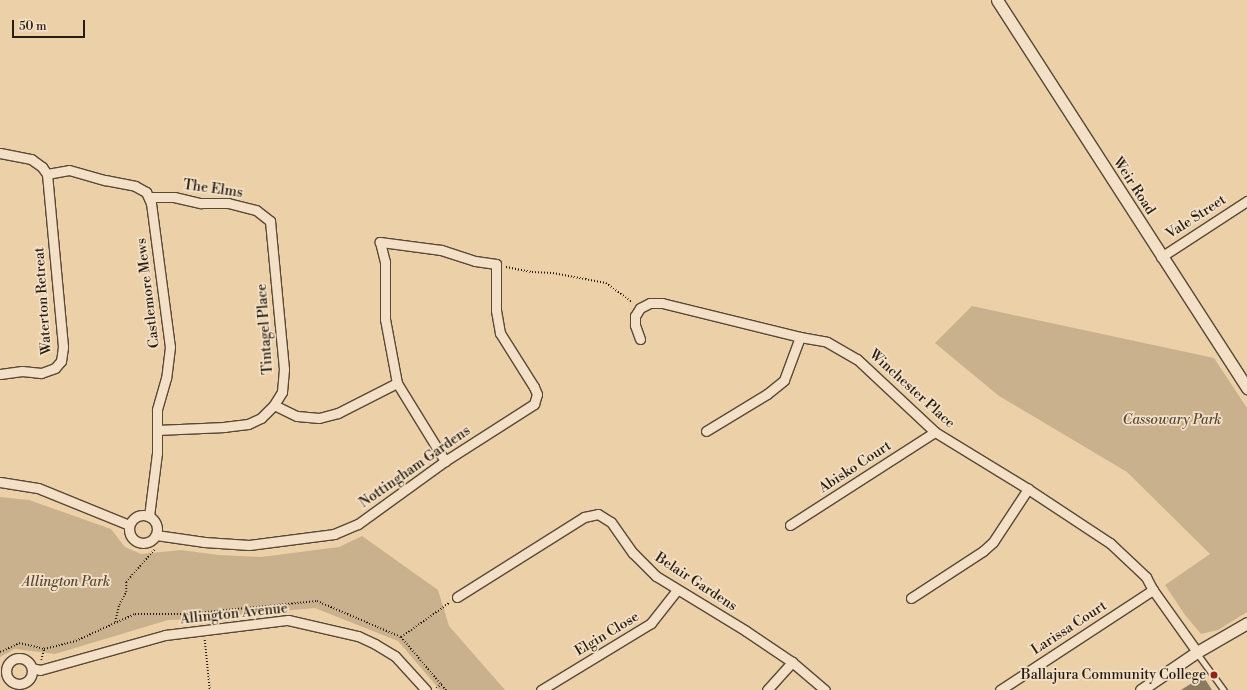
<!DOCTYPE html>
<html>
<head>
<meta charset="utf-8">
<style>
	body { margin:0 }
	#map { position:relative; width:1247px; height:690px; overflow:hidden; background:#ecd0a7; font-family:"Libre Bodoni",serif }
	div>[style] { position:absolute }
	.green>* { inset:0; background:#cab18e }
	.building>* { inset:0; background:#8c7a5f }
	.path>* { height:1.5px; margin-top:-0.75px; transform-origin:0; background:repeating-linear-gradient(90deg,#251c12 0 1px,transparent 0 3px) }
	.roads { filter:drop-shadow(1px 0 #574937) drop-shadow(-1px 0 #574937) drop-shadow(0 1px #574937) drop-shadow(0 -1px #574937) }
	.service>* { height:4.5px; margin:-2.25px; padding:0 2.25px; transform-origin:2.25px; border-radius:2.25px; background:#f3e0c6 }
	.minor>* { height:9px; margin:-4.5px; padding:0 4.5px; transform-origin:4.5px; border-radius:4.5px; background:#f3e0c6 }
	.minor>.ring { margin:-4.5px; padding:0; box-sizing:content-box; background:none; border:9px solid #f3e0c6; border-radius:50% }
	.tertiary>* { height:11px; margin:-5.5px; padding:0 5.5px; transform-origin:5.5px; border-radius:5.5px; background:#f3e0c6 }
	.dots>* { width:11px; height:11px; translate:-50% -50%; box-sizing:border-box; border:2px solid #f3e0c6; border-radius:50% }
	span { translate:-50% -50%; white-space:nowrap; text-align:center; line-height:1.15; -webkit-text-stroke:3.5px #f3e0c6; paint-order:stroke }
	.street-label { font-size:14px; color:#251c12 }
	.park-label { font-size:14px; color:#574937; font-style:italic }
	.poi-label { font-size:14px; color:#251c12 }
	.right { translate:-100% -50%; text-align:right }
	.scale { position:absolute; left:12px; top:20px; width:73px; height:18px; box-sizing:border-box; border:2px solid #251c12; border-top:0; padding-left:5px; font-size:12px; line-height:14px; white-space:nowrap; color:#251c12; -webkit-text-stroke:3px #f3e0c6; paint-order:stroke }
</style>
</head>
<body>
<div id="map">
	<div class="green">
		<div style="clip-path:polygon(972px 306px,1214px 358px,1247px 408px,1247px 612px,1218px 630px,1201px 634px,1185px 615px,1165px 585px,1210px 554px,1127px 472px,999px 396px,935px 343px)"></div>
		<div style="clip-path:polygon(0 497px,29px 500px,111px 529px,125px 547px,141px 554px,181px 550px,219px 555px,261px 557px,339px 547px,362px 536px,438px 590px,449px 626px,505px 690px,440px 690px,398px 641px,315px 608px,193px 619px,168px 620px,55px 654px,15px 649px,0 657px)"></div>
	</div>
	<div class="building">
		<div style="clip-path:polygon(1203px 676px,1212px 690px,1181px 690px)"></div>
	</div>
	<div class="path">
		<div style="left:506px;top:267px;width:26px;rotate:11deg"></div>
		<div style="left:532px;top:272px;width:21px;rotate:3deg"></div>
		<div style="left:553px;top:273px;width:54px;rotate:10.7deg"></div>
		<div style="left:606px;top:283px;width:32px;rotate:36deg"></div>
		<div style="left:115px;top:622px;width:17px;rotate:-77deg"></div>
		<div style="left:119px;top:605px;width:15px;rotate:-62deg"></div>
		<div style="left:126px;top:592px;width:10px;rotate:-90deg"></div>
		<div style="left:126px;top:582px;width:44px;rotate:-48.7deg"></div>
		<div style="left:401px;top:637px;width:59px;rotate:-35.3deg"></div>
		<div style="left:205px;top:640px;width:50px;rotate:84.3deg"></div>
		<div style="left:0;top:652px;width:21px;rotate:-25deg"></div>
		<div style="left:19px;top:643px;width:26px;rotate:13deg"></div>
		<div style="left:44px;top:649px;width:30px;rotate:-14deg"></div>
		<div style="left:73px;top:642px;width:68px;rotate:-24.3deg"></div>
		<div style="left:135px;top:614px;width:52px"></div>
		<div style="left:187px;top:614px;width:131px;rotate:-5.7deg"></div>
		<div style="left:317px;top:601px;width:91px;rotate:23.2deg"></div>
		<div style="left:401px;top:637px;width:70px;rotate:49.7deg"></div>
		<div style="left:41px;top:660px;width:11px;rotate:-75deg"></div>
		<div style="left:436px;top:688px;width:7px;rotate:-34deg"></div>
	</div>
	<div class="roads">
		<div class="service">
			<div style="left:1197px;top:653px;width:46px;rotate:53.9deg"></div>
		</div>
		<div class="minor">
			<div style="left:0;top:153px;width:32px;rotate:11deg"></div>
			<div style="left:31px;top:159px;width:14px;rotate:36deg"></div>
			<div style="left:42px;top:167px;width:9px;rotate:54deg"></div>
			<div style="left:47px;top:174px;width:174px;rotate:84.7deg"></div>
			<div style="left:63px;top:347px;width:14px;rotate:98deg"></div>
			<div style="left:61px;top:361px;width:9px;rotate:131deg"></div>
			<div style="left:55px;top:368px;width:15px;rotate:160deg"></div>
			<div style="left:41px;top:373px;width:19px;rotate:-174deg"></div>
			<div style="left:22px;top:371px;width:22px;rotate:172deg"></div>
			<div style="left:47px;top:174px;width:22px;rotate:-10deg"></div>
			<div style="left:69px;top:170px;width:37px;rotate:16deg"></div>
			<div style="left:105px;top:180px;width:31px;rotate:11deg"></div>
			<div style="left:135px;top:186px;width:13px;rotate:29deg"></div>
			<div style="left:146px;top:192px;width:12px;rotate:66deg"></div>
			<div style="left:151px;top:203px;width:145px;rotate:82.5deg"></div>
			<div style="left:170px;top:347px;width:31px;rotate:97deg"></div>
			<div style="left:166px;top:378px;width:33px;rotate:106deg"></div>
			<div style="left:157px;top:410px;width:43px;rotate:90deg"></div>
			<div style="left:157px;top:453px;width:64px;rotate:97.2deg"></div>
			<div style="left:149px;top:197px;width:25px"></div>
			<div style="left:174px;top:197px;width:28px;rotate:13deg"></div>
			<div style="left:201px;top:203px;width:27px"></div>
			<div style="left:228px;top:203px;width:29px;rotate:14deg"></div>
			<div style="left:256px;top:210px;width:18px;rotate:38deg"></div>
			<div style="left:270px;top:221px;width:149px;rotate:84.6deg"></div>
			<div style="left:284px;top:369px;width:23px;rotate:95deg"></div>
			<div style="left:282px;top:392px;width:15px;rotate:122deg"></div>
			<div style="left:274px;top:405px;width:18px;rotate:135deg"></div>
			<div style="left:261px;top:418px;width:14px;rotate:155deg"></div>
			<div style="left:248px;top:424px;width:23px;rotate:173deg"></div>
			<div style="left:225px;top:427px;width:68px;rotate:177.5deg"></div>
			<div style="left:1161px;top:257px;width:103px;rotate:-33.1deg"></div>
			<div style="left:640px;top:339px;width:15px;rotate:-110deg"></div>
			<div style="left:635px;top:325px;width:9px;rotate:-90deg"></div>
			<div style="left:635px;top:316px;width:9px;rotate:-58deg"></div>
			<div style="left:640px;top:308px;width:11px;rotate:-27deg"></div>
			<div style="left:650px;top:303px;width:12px"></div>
			<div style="left:662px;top:303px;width:142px;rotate:13.8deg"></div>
			<div style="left:800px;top:337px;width:27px;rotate:10deg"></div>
			<div style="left:827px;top:342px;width:34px;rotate:30deg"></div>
			<div style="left:857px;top:359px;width:107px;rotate:43.1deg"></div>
			<div style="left:935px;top:432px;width:109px;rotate:31.5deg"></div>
			<div style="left:1028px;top:489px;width:98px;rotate:33.4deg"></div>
			<div style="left:1110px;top:543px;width:50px;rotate:43.4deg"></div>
			<div style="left:1146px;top:577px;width:15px;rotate:62deg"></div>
			<div style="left:1153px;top:590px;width:76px;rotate:54.6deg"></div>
			<div style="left:274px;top:405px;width:25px;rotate:26deg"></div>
			<div style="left:297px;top:416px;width:22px;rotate:5deg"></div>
			<div style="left:319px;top:418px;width:20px;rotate:-15deg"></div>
			<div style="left:338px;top:413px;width:66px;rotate:-27deg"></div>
			<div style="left:706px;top:431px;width:71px;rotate:-31.2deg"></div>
			<div style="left:767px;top:394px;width:22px;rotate:-39deg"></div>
			<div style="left:784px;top:380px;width:46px;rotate:-69.6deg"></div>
			<div style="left:0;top:482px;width:38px;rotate:9deg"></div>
			<div style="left:38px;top:488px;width:98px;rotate:22.1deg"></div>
			<div class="ring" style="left:129px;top:515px;width:19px;height:19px"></div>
			<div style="left:790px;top:525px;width:172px;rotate:-32.7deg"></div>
			<div style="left:156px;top:535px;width:49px;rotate:8.3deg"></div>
			<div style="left:204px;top:542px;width:45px;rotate:3.8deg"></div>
			<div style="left:249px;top:545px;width:86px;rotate:-7.4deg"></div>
			<div style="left:334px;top:534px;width:26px;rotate:-23deg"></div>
			<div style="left:358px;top:524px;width:107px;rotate:-35.9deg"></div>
			<div style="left:445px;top:461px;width:106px;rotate:-32.6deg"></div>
			<div style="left:534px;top:404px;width:10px;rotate:-73deg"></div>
			<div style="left:537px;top:394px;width:8px;rotate:-113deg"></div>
			<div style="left:534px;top:387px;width:64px;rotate:-122.2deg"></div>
			<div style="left:500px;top:333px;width:23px;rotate:-100deg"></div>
			<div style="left:496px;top:310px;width:46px;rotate:-90deg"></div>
			<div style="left:496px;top:264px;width:21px;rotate:-172deg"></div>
			<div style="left:475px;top:261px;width:36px;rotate:-162deg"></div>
			<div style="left:441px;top:250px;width:62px;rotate:-172.5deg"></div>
			<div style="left:380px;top:242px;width:21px;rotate:76deg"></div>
			<div style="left:385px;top:262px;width:57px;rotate:90deg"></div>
			<div style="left:385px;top:319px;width:65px;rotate:79.4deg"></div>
			<div style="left:397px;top:383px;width:92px;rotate:58.4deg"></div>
			<div style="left:457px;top:597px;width:150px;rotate:-32.2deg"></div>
			<div style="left:584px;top:517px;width:14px;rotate:-12deg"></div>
			<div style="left:598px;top:514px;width:15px;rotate:32deg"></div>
			<div style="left:611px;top:522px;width:38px;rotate:55deg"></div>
			<div style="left:633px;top:553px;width:33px;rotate:45deg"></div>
			<div style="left:656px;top:576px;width:105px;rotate:31.4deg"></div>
			<div style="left:746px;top:631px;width:55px;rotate:34deg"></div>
			<div style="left:792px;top:662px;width:43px;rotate:40.3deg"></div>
			<div style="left:911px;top:598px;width:86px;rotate:-33.1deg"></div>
			<div style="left:983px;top:551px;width:13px;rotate:-42deg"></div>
			<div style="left:993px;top:542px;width:64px;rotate:-56.6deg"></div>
			<div class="ring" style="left:6px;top:658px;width:17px;height:17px"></div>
			<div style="left:32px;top:668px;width:8px;rotate:14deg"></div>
			<div style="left:40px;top:670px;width:130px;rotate:-15.6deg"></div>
			<div style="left:165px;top:635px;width:124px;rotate:-7deg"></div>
			<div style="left:288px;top:620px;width:72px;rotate:12.9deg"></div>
			<div style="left:358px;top:636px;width:19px;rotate:25deg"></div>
			<div style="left:375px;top:644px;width:23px;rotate:31deg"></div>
			<div style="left:395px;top:656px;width:46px;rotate:47.6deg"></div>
			<div style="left:541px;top:690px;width:129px;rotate:-31.3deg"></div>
			<div style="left:651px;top:623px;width:42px;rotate:-51.8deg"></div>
			<div style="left:767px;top:690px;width:38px;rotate:-48deg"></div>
			<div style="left:1000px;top:690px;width:183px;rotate:-33.2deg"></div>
		</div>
		<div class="tertiary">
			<div style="left:997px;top:0;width:462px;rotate:57.2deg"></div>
			<div style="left:1141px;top:690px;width:68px;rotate:-34.2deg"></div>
			<div style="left:1197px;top:652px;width:58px;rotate:-30.1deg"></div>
		</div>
	</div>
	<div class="dots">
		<div style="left:1214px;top:675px;background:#8f2418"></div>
	</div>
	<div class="street-label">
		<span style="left:1134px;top:186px;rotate:57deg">Weir Road</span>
		<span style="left:213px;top:189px;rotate:8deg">The Elms</span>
		<span style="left:1196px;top:217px;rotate:-33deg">Vale Street</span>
		<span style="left:148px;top:293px;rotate:-97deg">Castlemore Mews</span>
		<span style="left:43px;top:301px;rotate:-94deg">Waterton Retreat</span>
		<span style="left:265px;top:329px;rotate:-94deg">Tintagel Place</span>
		<span style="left:912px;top:389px;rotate:42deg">Winchester Place</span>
		<span style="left:415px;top:467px;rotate:-35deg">Nottingham Gardens</span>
		<span style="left:855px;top:467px;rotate:-33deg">Abisko Court</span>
		<span style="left:696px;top:582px;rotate:33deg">Belair Gardens</span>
		<span style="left:234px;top:614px;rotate:-6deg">Allington Avenue</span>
		<span style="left:1069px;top:628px;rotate:-33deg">Larissa Court</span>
		<span style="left:607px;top:634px;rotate:-31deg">Elgin Close</span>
	</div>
	<div class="park-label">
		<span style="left:1172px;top:420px">Cassowary Park</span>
		<span style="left:66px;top:582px">Allington Park</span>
	</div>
	<div class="poi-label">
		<span class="right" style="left:1206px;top:675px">Ballajura Community College</span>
	</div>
	<div class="scale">50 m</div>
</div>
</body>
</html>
